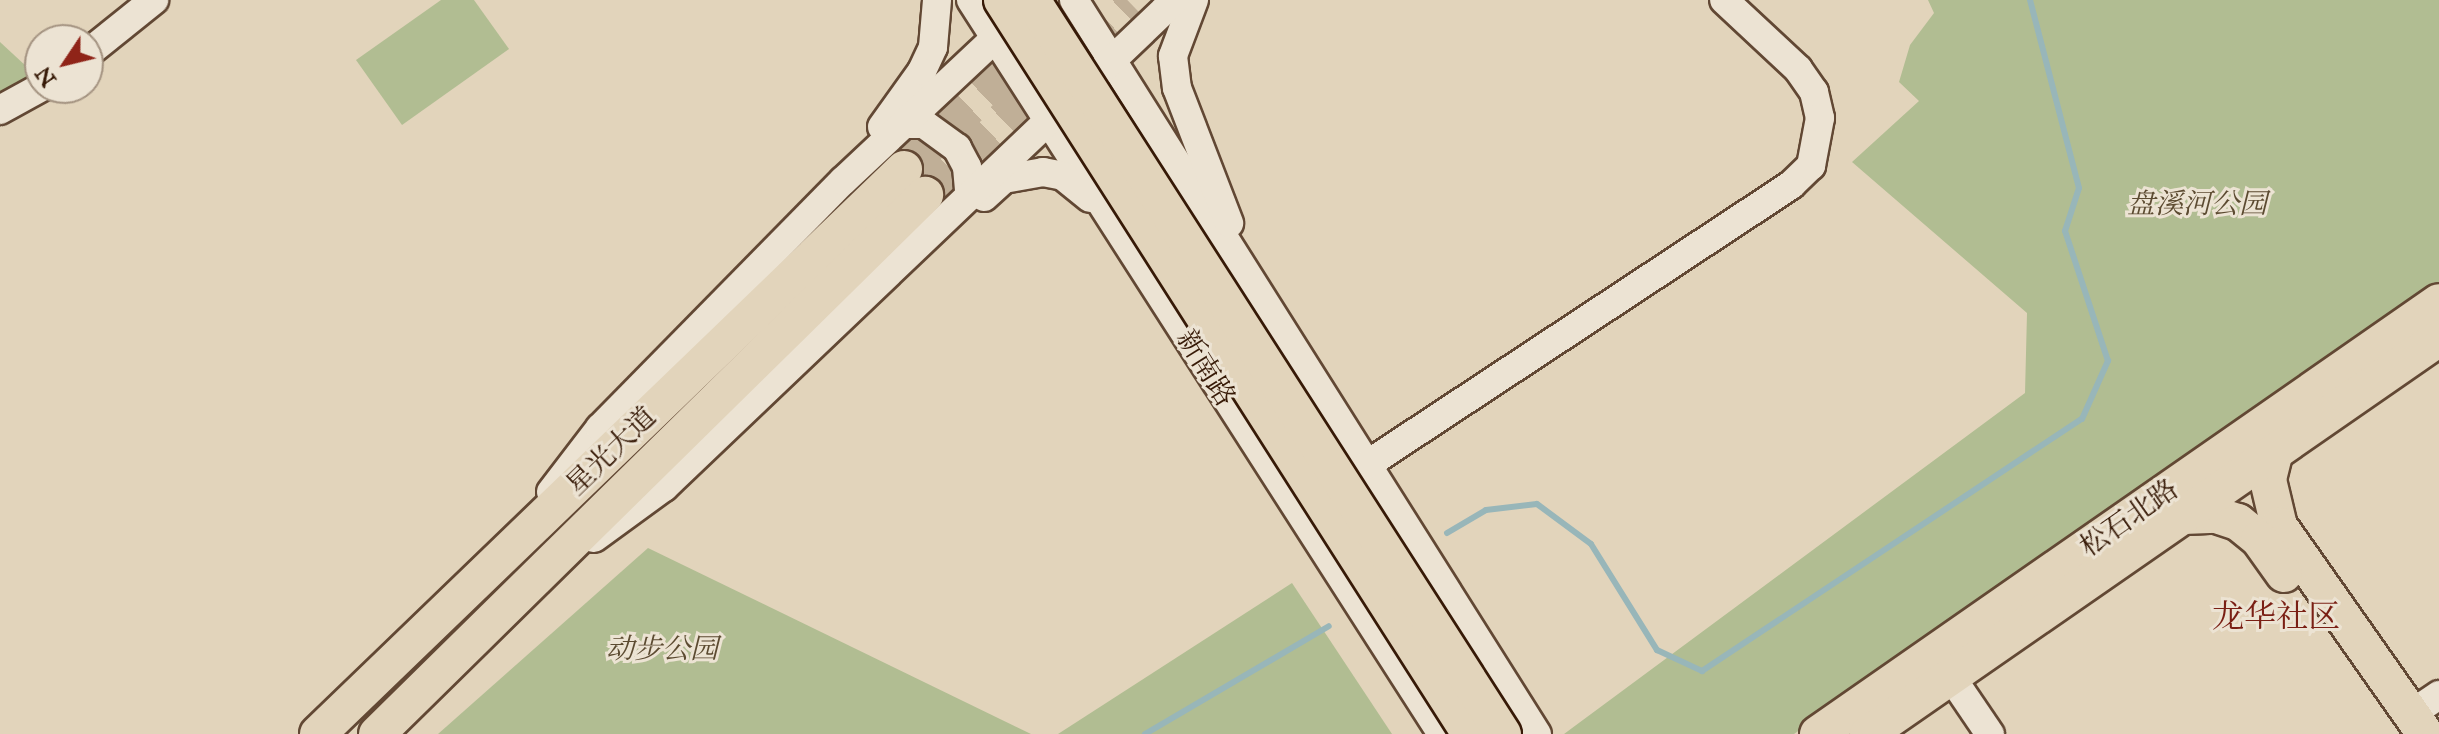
<!DOCTYPE html>
<html>
<head>
<meta charset="utf-8">
<style>
	body { margin:0 }
	#map { position:relative; width:2439px; height:734px; overflow:hidden; background:#e2d4bb; font-family:"IM FELL Great Primer","Noto Serif SC",serif }
	div>[style] { position:absolute }
	.green>* { inset:0; background:#b1bd92 }
	.stream>* { height:6px; margin:-3px; padding:0 3px; transform-origin:3px; border-radius:3px; background:#98b6b9 }
	.major-tunnel>* { height:36px; margin-top:-18px; transform-origin:0; background:repeating-linear-gradient(90deg,#c0af97 0 36px,transparent 0 54px) }
	.roads { filter:drop-shadow(2px 0 #624834) drop-shadow(-2px 0 #624834) drop-shadow(0 2px #624834) drop-shadow(0 -2px #624834) }
	.minor>* { height:28px; margin:-14px; padding:0 14px; transform-origin:14px; border-radius:14px; background:#ece3d3 }
	.major>* { height:36px; margin:-18px; padding:0 18px; transform-origin:18px; border-radius:18px; background:#e2d4bb }
	.bridges { filter:drop-shadow(2px 0 #371a07) drop-shadow(-2px 0 #371a07) drop-shadow(0 2px #371a07) drop-shadow(0 -2px #371a07) }
	.major-bridge>* { height:36px; margin:-18px; padding:0 18px; transform-origin:18px; border-radius:18px; background:#e2d4bb }
	span { translate:-50% -50%; white-space:nowrap; text-align:center; line-height:1.15; -webkit-text-stroke:6px #ece3d3; paint-order:stroke }
	.park-label { font-size:28px; color:#5c4b31; font-style:italic }
	.street-label { font-size:28px; color:#371a07 }
	.quarter-label { font-size:32px; color:#7a1f14 }
	.north { position:absolute; left:24px; top:24px; width:80px; height:80px; box-sizing:border-box; background:#ece3d3; border:2px solid #a49381; border-radius:50%; rotate:235deg; font-size:22px; font-weight:700; line-height:32px; text-align:center; color:#371a07 }
	.north::after { content:''; display:block; margin:auto; width:28px; height:36px; background:#8f2418; clip-path:polygon(50% 0,100% 100%,50% 72%,0 100%) }
</style>
</head>
<body>
<div id="map">
	<div class="green">
		<div style="clip-path:polygon(441px 0,474px 0,509px 49px,402px 125px,356px 60px)"></div>
		<div style="clip-path:polygon(1928px 0,2439px 0,2439px 283px,1794px 734px,1564px 734px,2025px 393px,2027px 313px,1852px 162px,1919px 101px,1899px 82px,1910px 45px,1934px 13px)"></div>
		<div style="clip-path:polygon(0 42px,40px 79px,0 101px)"></div>
		<div style="clip-path:polygon(648px 548px,1031px 734px,438px 734px)"></div>
		<div style="clip-path:polygon(1292px 583px,1392px 734px,1058px 734px)"></div>
	</div>
	<div class="stream">
		<div style="left:1447px;top:533px;width:45px;rotate:-30.5deg"></div>
		<div style="left:1486px;top:510px;width:51px;rotate:-6.7deg"></div>
		<div style="left:1537px;top:504px;width:67px;rotate:36.5deg"></div>
		<div style="left:1591px;top:544px;width:125px;rotate:58.1deg"></div>
		<div style="left:1657px;top:650px;width:50px;rotate:25deg"></div>
		<div style="left:1702px;top:671px;width:456px;rotate:-33.6deg"></div>
		<div style="left:2082px;top:419px;width:64px;rotate:-65.9deg"></div>
		<div style="left:2108px;top:361px;width:137px;rotate:-108.3deg"></div>
		<div style="left:2065px;top:231px;width:45px;rotate:-72deg"></div>
		<div style="left:2079px;top:188px;width:194px;rotate:-104.6deg"></div>
		<div style="left:1145px;top:734px;width:213px;rotate:-30.4deg"></div>
	</div>
	<div class="major-tunnel">
		<div style="left:904px;top:169px;width:246px;rotate:-43.4deg"></div>
		<div style="left:925px;top:195px;width:281px;rotate:-43.8deg"></div>
	</div>
	<div class="roads">
		<div class="minor">
			<div style="left:971px;top:0;width:872px;rotate:57.31deg"></div>
			<div style="left:1074px;top:0;width:868px;rotate:57.76deg"></div>
			<div style="left:1194px;top:0;width:60px;rotate:110.6deg"></div>
			<div style="left:1173px;top:56px;width:32px;rotate:83deg"></div>
			<div style="left:1177px;top:88px;width:145px;rotate:68.9deg"></div>
			<div style="left:88px;top:53px;width:85px;rotate:-38.8deg"></div>
			<div style="left:0;top:110px;width:46px;rotate:-28.8deg"></div>
			<div style="left:904px;top:124px;width:20px"></div>
			<div style="left:924px;top:124px;width:41px;rotate:36deg"></div>
			<div style="left:957px;top:148px;width:21px;rotate:62deg"></div>
			<div style="left:967px;top:167px;width:24px;rotate:85deg"></div>
			<div style="left:882px;top:127px;width:69px;rotate:-54.5deg"></div>
			<div style="left:922px;top:71px;width:26px;rotate:-65deg"></div>
			<div style="left:933px;top:47px;width:47px;rotate:-85.1deg"></div>
			<div style="left:984px;top:197px;width:27px;rotate:-42deg"></div>
			<div style="left:1004px;top:179px;width:40px;rotate:-10deg"></div>
			<div style="left:1043px;top:172px;width:20px;rotate:11deg"></div>
			<div style="left:1063px;top:176px;width:35px;rotate:39deg"></div>
			<div style="left:1368px;top:464px;width:507px;rotate:-33.41deg"></div>
			<div style="left:1791px;top:185px;width:28px;rotate:-44deg"></div>
			<div style="left:1811px;top:166px;width:49px;rotate:-79.4deg"></div>
			<div style="left:1820px;top:118px;width:27px;rotate:-103deg"></div>
			<div style="left:1814px;top:92px;width:28px;rotate:-125deg"></div>
			<div style="left:1798px;top:69px;width:101px;rotate:-137deg"></div>
			<div style="left:551px;top:492px;width:81px;rotate:-52.6deg"></div>
			<div style="left:600px;top:428px;width:346px;rotate:-45.5deg"></div>
			<div style="left:843px;top:181px;width:228px;rotate:-43.2deg"></div>
			<div style="left:594px;top:538px;width:87px;rotate:-36.1deg"></div>
			<div style="left:664px;top:487px;width:706px;rotate:-43.62deg"></div>
			<div style="left:1941px;top:662px;width:87px;rotate:55.8deg"></div>
			<div style="left:2411px;top:714px;width:34px;rotate:-34deg"></div>
		</div>
		<div class="major">
			<div style="left:2275px;top:451px;width:30px;rotate:104deg"></div>
			<div style="left:2268px;top:480px;width:47px;rotate:76.6deg"></div>
			<div style="left:2279px;top:526px;width:254px;rotate:54.9deg"></div>
			<div style="left:2183px;top:516px;width:33px;rotate:-2deg"></div>
			<div style="left:2216px;top:515px;width:23px;rotate:18deg"></div>
			<div style="left:2238px;top:522px;width:27px;rotate:39deg"></div>
			<div style="left:2259px;top:539px;width:43px;rotate:54.5deg"></div>
			<div style="left:318px;top:734px;width:814px;rotate:-43.95deg"></div>
			<div style="left:377px;top:734px;width:769px;rotate:-44.53deg"></div>
			<div style="left:1818px;top:734px;width:756px;rotate:-34.82deg"></div>
			<div style="left:1868px;top:734px;width:695px;rotate:-34.74deg"></div>
		</div>
	</div>
	<div class="bridges">
		<div class="major-bridge">
			<div style="left:1002px;top:0;width:871px;rotate:57.48deg"></div>
			<div style="left:1032px;top:0;width:872px;rotate:57.31deg"></div>
		</div>
	</div>
	<div class="park-label">
		<span style="left:2197px;top:204px">盘溪河公园</span>
		<span style="left:662px;top:649px">动步公园</span>
	</div>
	<div class="street-label">
		<span style="left:1206px;top:368px;rotate:58deg">新南路</span>
		<span style="left:611px;top:451px;rotate:-44deg">星光大道</span>
		<span style="left:2129px;top:518px;rotate:-35deg">松石北路</span>
	</div>
	<div class="quarter-label">
		<span style="left:2276px;top:617px">龙华社区</span>
	</div>
	<div class="north">N</div>
</div>
</body>
</html>
